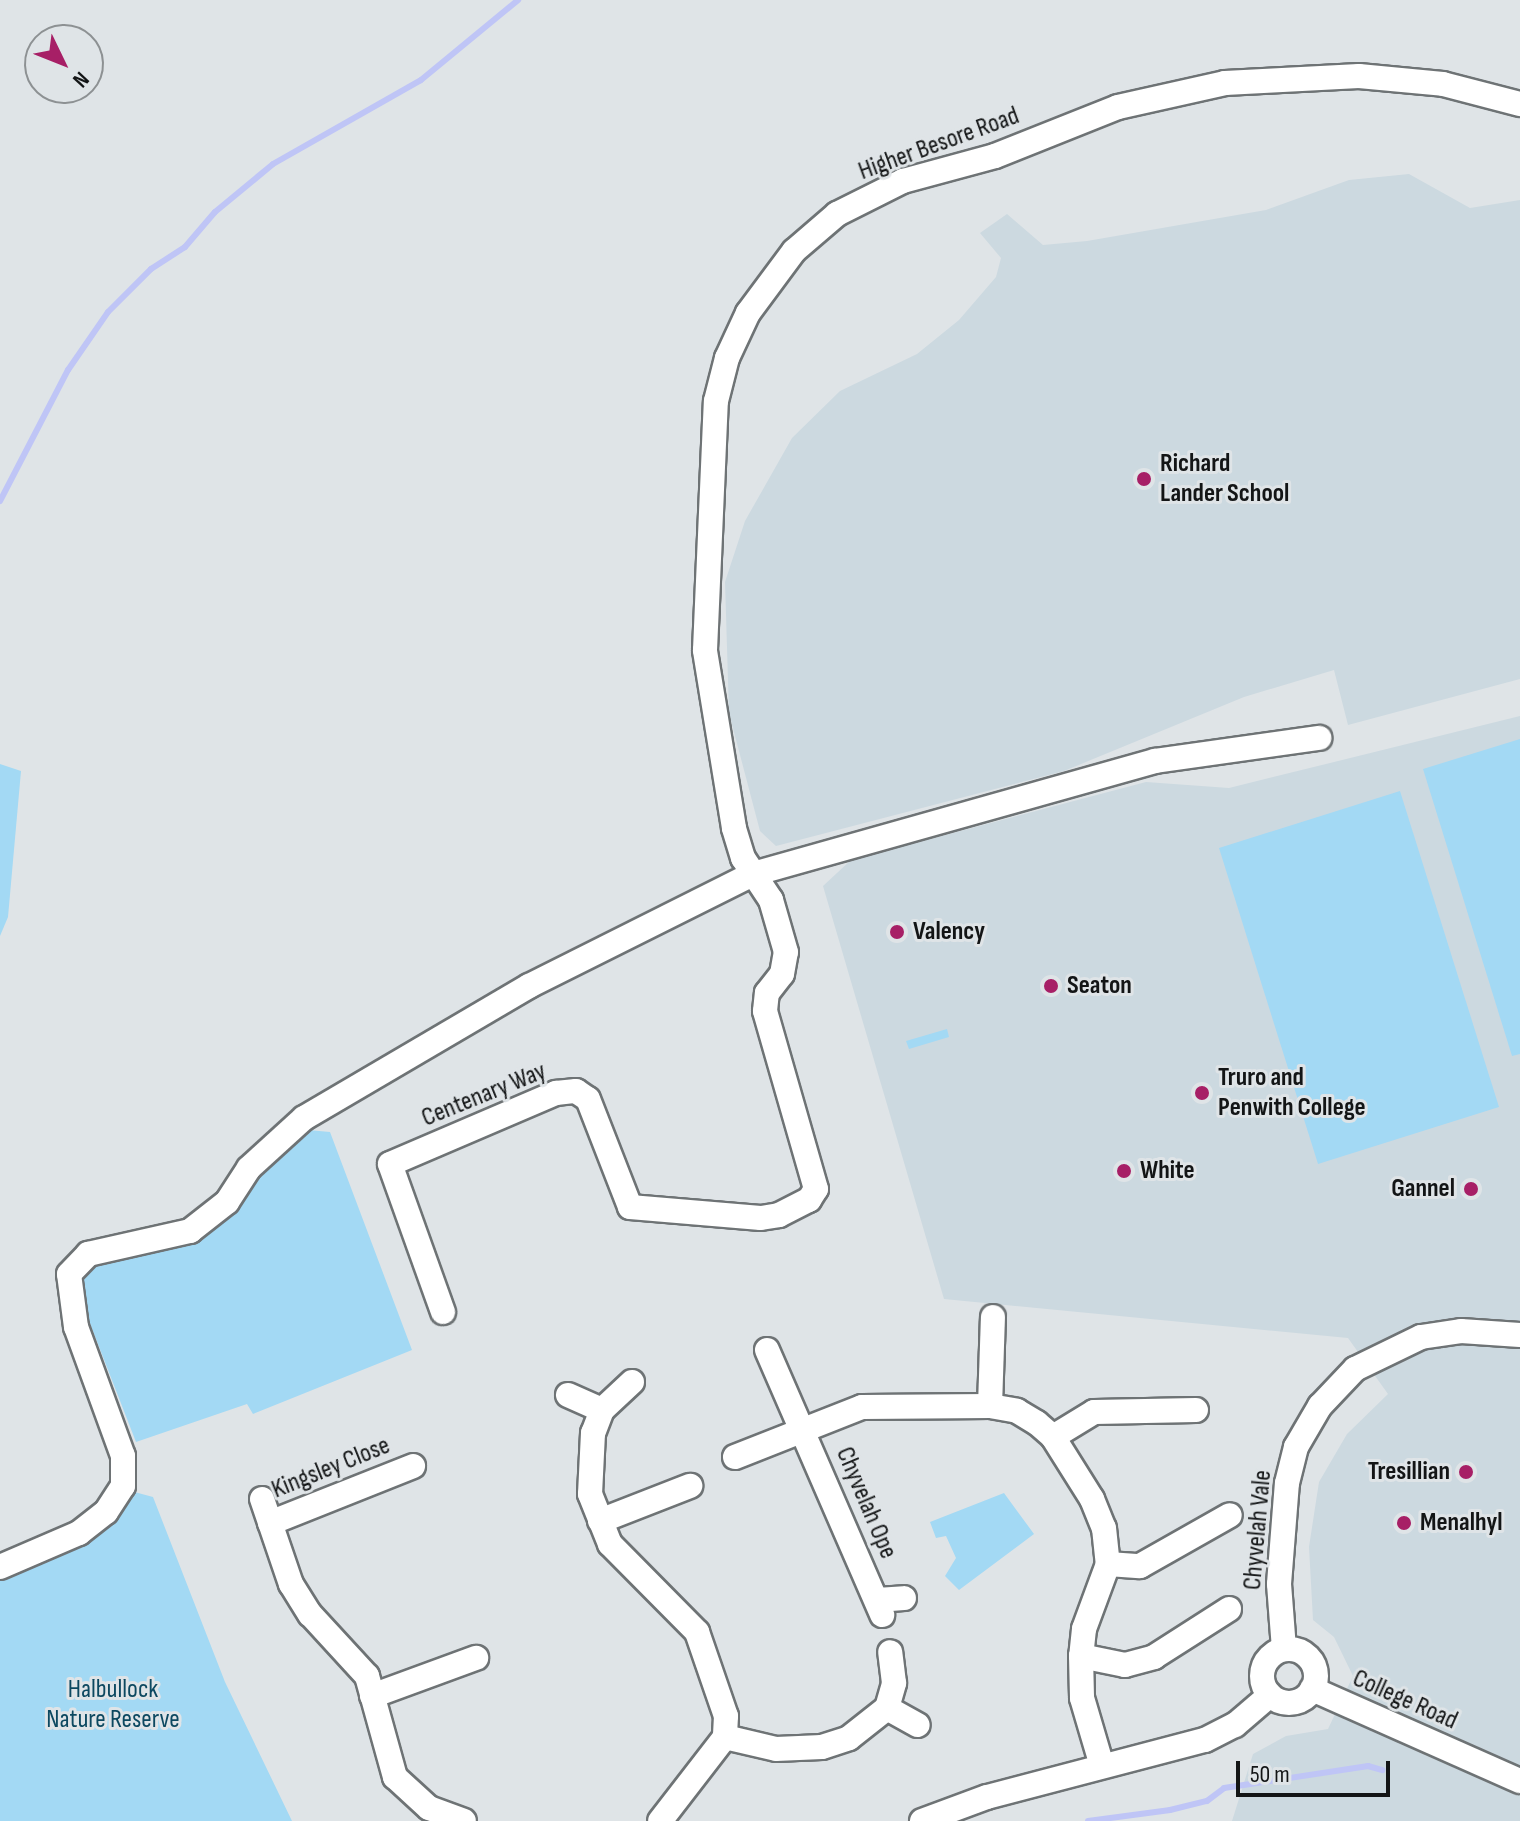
<!DOCTYPE html>
<html>
<head>
<meta charset="utf-8">
<style>
	body { margin:0 }
	#map { position:relative; width:1520px; height:1821px; overflow:hidden; background:#dfe4e7; font-family:"Sofia Sans Condensed",sans-serif }
	div>[style] { position:absolute }
	.built>* { inset:0; background:#ccd9e0 }
	.green>* { inset:0; background:#a3d9f4 }
	.stream>* { height:6px; margin:-3px; padding:0 3px; transform-origin:3px; border-radius:3px; background:#bfc5f6 }
	.roads { filter:drop-shadow(2px 0 #6e7375) drop-shadow(-2px 0 #6e7375) drop-shadow(0 2px #6e7375) drop-shadow(0 -2px #6e7375) }
	.minor>* { height:24px; margin:-12px; padding:0 12px; transform-origin:12px; border-radius:12px; background:#fff }
	.minor>.ring { margin:-12px; padding:0; box-sizing:content-box; background:none; border:24px solid #fff; border-radius:50% }
	.dots>* { width:22px; height:22px; translate:-50% -50%; box-sizing:border-box; border:4px solid #dfe4e7; border-radius:50% }
	span { translate:-50% -50%; white-space:nowrap; text-align:center; line-height:1.15; -webkit-text-stroke:6px #dfe4e7; paint-order:stroke }
	.street-label { font-size:26px; color:#131516 }
	.poi-label { font-size:26px; color:#131516; font-weight:700 }
	.left { translate:0 -50%; text-align:left }
	.right { translate:-100% -50%; text-align:right }
	.park-label { font-size:26px; color:#0c4860 }
	.north { position:absolute; left:24px; top:24px; width:80px; height:80px; box-sizing:border-box; background:#dfe4e7; border:2px solid #8d9193; border-radius:50%; rotate:133deg; font-size:22px; font-weight:700; line-height:32px; text-align:center; color:#131516 }
	.north::after { content:''; display:block; margin:auto; width:28px; height:36px; background:#a71f66; clip-path:polygon(50% 0,100% 100%,50% 72%,0 100%) }
	.scale { position:absolute; left:1236px; top:1761px; width:154px; height:36px; box-sizing:border-box; border:4px solid #131516; border-top:0; padding-left:10px; font-size:24px; line-height:28px; white-space:nowrap; color:#131516; -webkit-text-stroke:6px #dfe4e7; paint-order:stroke }
</style>
</head>
<body>
<div id="map">
	<div class="built">
		<div style="clip-path:polygon(1409px 174px,1470px 208px,1520px 200px,1520px 679px,1348px 725px,1334px 670px,1244px 697px,1064px 771px,776px 846px,760px 831px,729px 713px,725px 582px,745px 521px,792px 438px,840px 391px,917px 354px,959px 320px,996px 277px,1001px 258px,980px 233px,1007px 214px,1043px 245px,1087px 241px,1266px 210px,1349px 180px)"></div>
		<div style="clip-path:polygon(1520px 716px,1520px 1821px,1232px 1821px,1253px 1754px,1286px 1736px,1328px 1729px,1353px 1676px,1334px 1637px,1313px 1620px,1309px 1547px,1319px 1482px,1347px 1434px,1388px 1394px,1348px 1338px,944px 1299px,823px 886px,851px 860px,1146px 782px,1229px 788px)"></div>
	</div>
	<div class="green">
		<div style="clip-path:polygon(1520px 739px,1520px 1054px,1512px 1056px,1423px 769px)"></div>
		<div style="clip-path:polygon(0 764px,21px 771px,8px 917px,0 936px)"></div>
		<div style="clip-path:polygon(1400px 791px,1499px 1107px,1318px 1164px,1219px 848px)"></div>
		<div style="clip-path:polygon(947px 1029px,949px 1037px,909px 1049px,906px 1041px)"></div>
		<div style="clip-path:polygon(308px 1130px,330px 1132px,412px 1350px,253px 1414px,247px 1404px,136px 1442px,89px 1321px,79px 1278px,92px 1264px,242px 1195px)"></div>
		<div style="clip-path:polygon(127px 1490px,153px 1497px,225px 1682px,292px 1821px,0 1821px,0 1567px)"></div>
		<div style="clip-path:polygon(1004px 1493px,1034px 1534px,959px 1590px,945px 1576px,956px 1558px,946px 1536px,936px 1538px,930px 1522px)"></div>
	</div>
	<div class="stream">
		<div style="left:0;top:501px;width:148px;rotate:-62.6deg"></div>
		<div style="left:68px;top:370px;width:70px;rotate:-55.4deg"></div>
		<div style="left:108px;top:312px;width:61px;rotate:-45deg"></div>
		<div style="left:151px;top:269px;width:40px;rotate:-32.9deg"></div>
		<div style="left:185px;top:247px;width:46px;rotate:-49.4deg"></div>
		<div style="left:215px;top:212px;width:75px;rotate:-39.6deg"></div>
		<div style="left:273px;top:164px;width:170px;rotate:-29.6deg"></div>
		<div style="left:421px;top:80px;width:126px;rotate:-39.5deg"></div>
		<div style="left:1088px;top:1821px;width:83px;rotate:-7.6deg"></div>
		<div style="left:1170px;top:1810px;width:38px;rotate:-14deg"></div>
		<div style="left:1207px;top:1801px;width:21px;rotate:-37deg"></div>
		<div style="left:1224px;top:1788px;width:146px;rotate:-8.7deg"></div>
		<div style="left:1368px;top:1766px;width:15px;rotate:16deg"></div>
	</div>
	<div class="roads">
		<div class="minor">
			<div style="left:443px;top:1312px;width:157px;rotate:-109.7deg"></div>
			<div style="left:390px;top:1164px;width:181px;rotate:-23.2deg"></div>
			<div style="left:556px;top:1093px;width:20px;rotate:-6deg"></div>
			<div style="left:576px;top:1091px;width:14px;rotate:34deg"></div>
			<div style="left:588px;top:1099px;width:116px;rotate:68.7deg"></div>
			<div style="left:630px;top:1207px;width:131px;rotate:4.8deg"></div>
			<div style="left:761px;top:1218px;width:18px;rotate:-9deg"></div>
			<div style="left:779px;top:1215px;width:34px;rotate:-27deg"></div>
			<div style="left:809px;top:1200px;width:13px;rotate:-58deg"></div>
			<div style="left:816px;top:1189px;width:185px;rotate:-106deg"></div>
			<div style="left:765px;top:1011px;width:18px;rotate:-84deg"></div>
			<div style="left:767px;top:993px;width:24px;rotate:-52deg"></div>
			<div style="left:782px;top:974px;width:22px;rotate:-80deg"></div>
			<div style="left:786px;top:952px;width:54px;rotate:-106.1deg"></div>
			<div style="left:771px;top:900px;width:50px;rotate:-123.7deg"></div>
			<div style="left:743px;top:858px;width:31px;rotate:-107deg"></div>
			<div style="left:734px;top:828px;width:180px;rotate:-99.3deg"></div>
			<div style="left:705px;top:650px;width:249px;rotate:-87.5deg"></div>
			<div style="left:716px;top:401px;width:44px;rotate:-75.7deg"></div>
			<div style="left:727px;top:358px;width:50px;rotate:-65deg"></div>
			<div style="left:748px;top:313px;width:77px;rotate:-53.4deg"></div>
			<div style="left:794px;top:251px;width:57px;rotate:-40.7deg"></div>
			<div style="left:837px;top:214px;width:74px;rotate:-26.6deg"></div>
			<div style="left:903px;top:181px;width:95px;rotate:-15.2deg"></div>
			<div style="left:995px;top:156px;width:132px;rotate:-21.7deg"></div>
			<div style="left:1118px;top:107px;width:110px;rotate:-12.6deg"></div>
			<div style="left:1225px;top:83px;width:134px;rotate:-3deg"></div>
			<div style="left:1359px;top:76px;width:84px;rotate:5.4deg"></div>
			<div style="left:1443px;top:84px;width:80px;rotate:14.6deg"></div>
			<div style="left:767px;top:1350px;width:289px;rotate:66.5deg"></div>
			<div style="left:632px;top:1382px;width:41px;rotate:137deg"></div>
			<div style="left:602px;top:1410px;width:25px;rotate:111deg"></div>
			<div style="left:593px;top:1433px;width:61px;rotate:92.8deg"></div>
			<div style="left:590px;top:1494px;width:54px;rotate:68.2deg"></div>
			<div style="left:610px;top:1544px;width:124px;rotate:45.3deg"></div>
			<div style="left:697px;top:1632px;width:89px;rotate:71deg"></div>
			<div style="left:726px;top:1716px;width:21px;rotate:93deg"></div>
			<div style="left:725px;top:1737px;width:106px;rotate:127.7deg"></div>
			<div style="left:568px;top:1395px;width:37px;rotate:24deg"></div>
			<div style="left:990px;top:1406px;width:89px;rotate:-88.1deg"></div>
			<div style="left:1053px;top:1437px;width:48px;rotate:-31.4deg"></div>
			<div style="left:1094px;top:1412px;width:102px;rotate:-1.1deg"></div>
			<div style="left:735px;top:1457px;width:136px;rotate:-21.5deg"></div>
			<div style="left:862px;top:1407px;width:128px;rotate:-0.4deg"></div>
			<div style="left:990px;top:1406px;width:27px;rotate:10deg"></div>
			<div style="left:1017px;top:1411px;width:23px;rotate:31deg"></div>
			<div style="left:1037px;top:1423px;width:21px;rotate:41deg"></div>
			<div style="left:1053px;top:1437px;width:73px;rotate:57.8deg"></div>
			<div style="left:1092px;top:1499px;width:31px;rotate:68deg"></div>
			<div style="left:1104px;top:1528px;width:36px;rotate:84deg"></div>
			<div style="left:1108px;top:1564px;width:69px;rotate:110.3deg"></div>
			<div style="left:1084px;top:1629px;width:27px;rotate:96deg"></div>
			<div style="left:1081px;top:1656px;width:42px;rotate:88.6deg"></div>
			<div style="left:1082px;top:1698px;width:71px;rotate:73.6deg"></div>
			<div style="left:262px;top:1499px;width:90px;rotate:71.2deg"></div>
			<div style="left:291px;top:1584px;width:36px;rotate:58deg"></div>
			<div style="left:310px;top:1614px;width:84px;rotate:47.4deg"></div>
			<div style="left:367px;top:1676px;width:105px;rotate:74.5deg"></div>
			<div style="left:395px;top:1777px;width:46px;rotate:42.4deg"></div>
			<div style="left:429px;top:1808px;width:37px;rotate:20deg"></div>
			<div style="left:600px;top:1521px;width:97px;rotate:-21.3deg"></div>
			<div style="left:270px;top:1523px;width:154px;rotate:-21.7deg"></div>
			<div style="left:1108px;top:1564px;width:32px;rotate:4deg"></div>
			<div style="left:1140px;top:1566px;width:103px;rotate:-29.5deg"></div>
			<div style="left:0;top:1567px;width:86px;rotate:-23.3deg"></div>
			<div style="left:79px;top:1533px;width:34px;rotate:-38deg"></div>
			<div style="left:106px;top:1512px;width:31px;rotate:-57deg"></div>
			<div style="left:123px;top:1486px;width:30px;rotate:-90deg"></div>
			<div style="left:123px;top:1456px;width:137px;rotate:-110deg"></div>
			<div style="left:76px;top:1327px;width:53px;rotate:-97.5deg"></div>
			<div style="left:69px;top:1274px;width:28px;rotate:-46deg"></div>
			<div style="left:88px;top:1254px;width:105px;rotate:-12.7deg"></div>
			<div style="left:190px;top:1231px;width:47px;rotate:-38.1deg"></div>
			<div style="left:227px;top:1202px;width:40px;rotate:-57.1deg"></div>
			<div style="left:249px;top:1168px;width:74px;rotate:-42.3deg"></div>
			<div style="left:304px;top:1118px;width:261px;rotate:-30.4deg"></div>
			<div style="left:529px;top:986px;width:250px;rotate:-26.6deg"></div>
			<div style="left:753px;top:874px;width:418px;rotate:-15.7deg"></div>
			<div style="left:1155px;top:761px;width:166px;rotate:-8deg"></div>
			<div style="left:877px;top:1600px;width:27px;rotate:-4deg"></div>
			<div style="left:1284px;top:1649px;width:65px;rotate:-94.4deg"></div>
			<div style="left:1279px;top:1584px;width:101px;rotate:-85.5deg"></div>
			<div style="left:1287px;top:1483px;width:37px;rotate:-76deg"></div>
			<div style="left:1296px;top:1447px;width:48px;rotate:-59.7deg"></div>
			<div style="left:1320px;top:1406px;width:51px;rotate:-46.6deg"></div>
			<div style="left:1355px;top:1369px;width:73px;rotate:-25.9deg"></div>
			<div style="left:1421px;top:1337px;width:40px;rotate:-8.5deg"></div>
			<div style="left:1461px;top:1331px;width:59px;rotate:3.9deg"></div>
			<div class="ring" style="left:1262px;top:1649px;width:30px;height:30px"></div>
			<div style="left:1081px;top:1656px;width:45px;rotate:11.6deg"></div>
			<div style="left:1125px;top:1665px;width:30px;rotate:-15deg"></div>
			<div style="left:1154px;top:1657px;width:89px;rotate:-32.6deg"></div>
			<div style="left:1312px;top:1689px;width:227px;rotate:23.9deg"></div>
			<div style="left:372px;top:1696px;width:111px;rotate:-20.1deg"></div>
			<div style="left:887px;top:1708px;width:35px;rotate:29deg"></div>
			<div style="left:725px;top:1737px;width:52px;rotate:13.2deg"></div>
			<div style="left:776px;top:1749px;width:46px;rotate:-2.5deg"></div>
			<div style="left:822px;top:1747px;width:28px;rotate:-18deg"></div>
			<div style="left:849px;top:1738px;width:48px;rotate:-38.3deg"></div>
			<div style="left:887px;top:1708px;width:26px;rotate:-74deg"></div>
			<div style="left:894px;top:1683px;width:31px;rotate:-97deg"></div>
			<div style="left:922px;top:1821px;width:69px;rotate:-20.3deg"></div>
			<div style="left:987px;top:1797px;width:225px;rotate:-14.7deg"></div>
			<div style="left:1205px;top:1740px;width:34px;rotate:-27deg"></div>
			<div style="left:1235px;top:1725px;width:46px;rotate:-40.6deg"></div>
		</div>
	</div>
	<div class="dots">
		<div style="left:1144px;top:479px;background:#a71f66"></div>
		<div style="left:897px;top:932px;background:#a71f66"></div>
		<div style="left:1051px;top:986px;background:#a71f66"></div>
		<div style="left:1202px;top:1093px;background:#a71f66"></div>
		<div style="left:1124px;top:1171px;background:#a71f66"></div>
		<div style="left:1471px;top:1189px;background:#a71f66"></div>
		<div style="left:1466px;top:1472px;background:#a71f66"></div>
		<div style="left:1404px;top:1523px;background:#a71f66"></div>
	</div>
	<div class="street-label">
		<span style="left:939px;top:144px;rotate:-20deg">Higher Besore Road</span>
		<span style="left:484px;top:1095px;rotate:-22deg">Centenary Way</span>
		<span style="left:331px;top:1468px;rotate:-22deg">Kingsley Close</span>
		<span style="left:866px;top:1503px;rotate:67deg">Chyvelah Ope</span>
		<span style="left:1258px;top:1530px;rotate:-85deg">Chyvelah Vale</span>
		<span style="left:1405px;top:1700px;rotate:24deg">College Road</span>
	</div>
	<div class="poi-label">
		<span class="left" style="left:1160px;top:479px">Richard<br>Lander School</span>
		<span class="left" style="left:913px;top:932px">Valency</span>
		<span class="left" style="left:1067px;top:986px">Seaton</span>
		<span class="left" style="left:1218px;top:1093px">Truro and<br>Penwith College</span>
		<span class="left" style="left:1140px;top:1171px">White</span>
		<span class="right" style="left:1455px;top:1189px">Gannel</span>
		<span class="right" style="left:1450px;top:1472px">Tresillian</span>
		<span class="left" style="left:1420px;top:1523px">Menalhyl</span>
	</div>
	<div class="park-label">
		<span style="left:113px;top:1705px">Halbullock<br>Nature Reserve</span>
	</div>
	<div class="north">N</div>
	<div class="scale">50 m</div>
</div>
</body>
</html>
